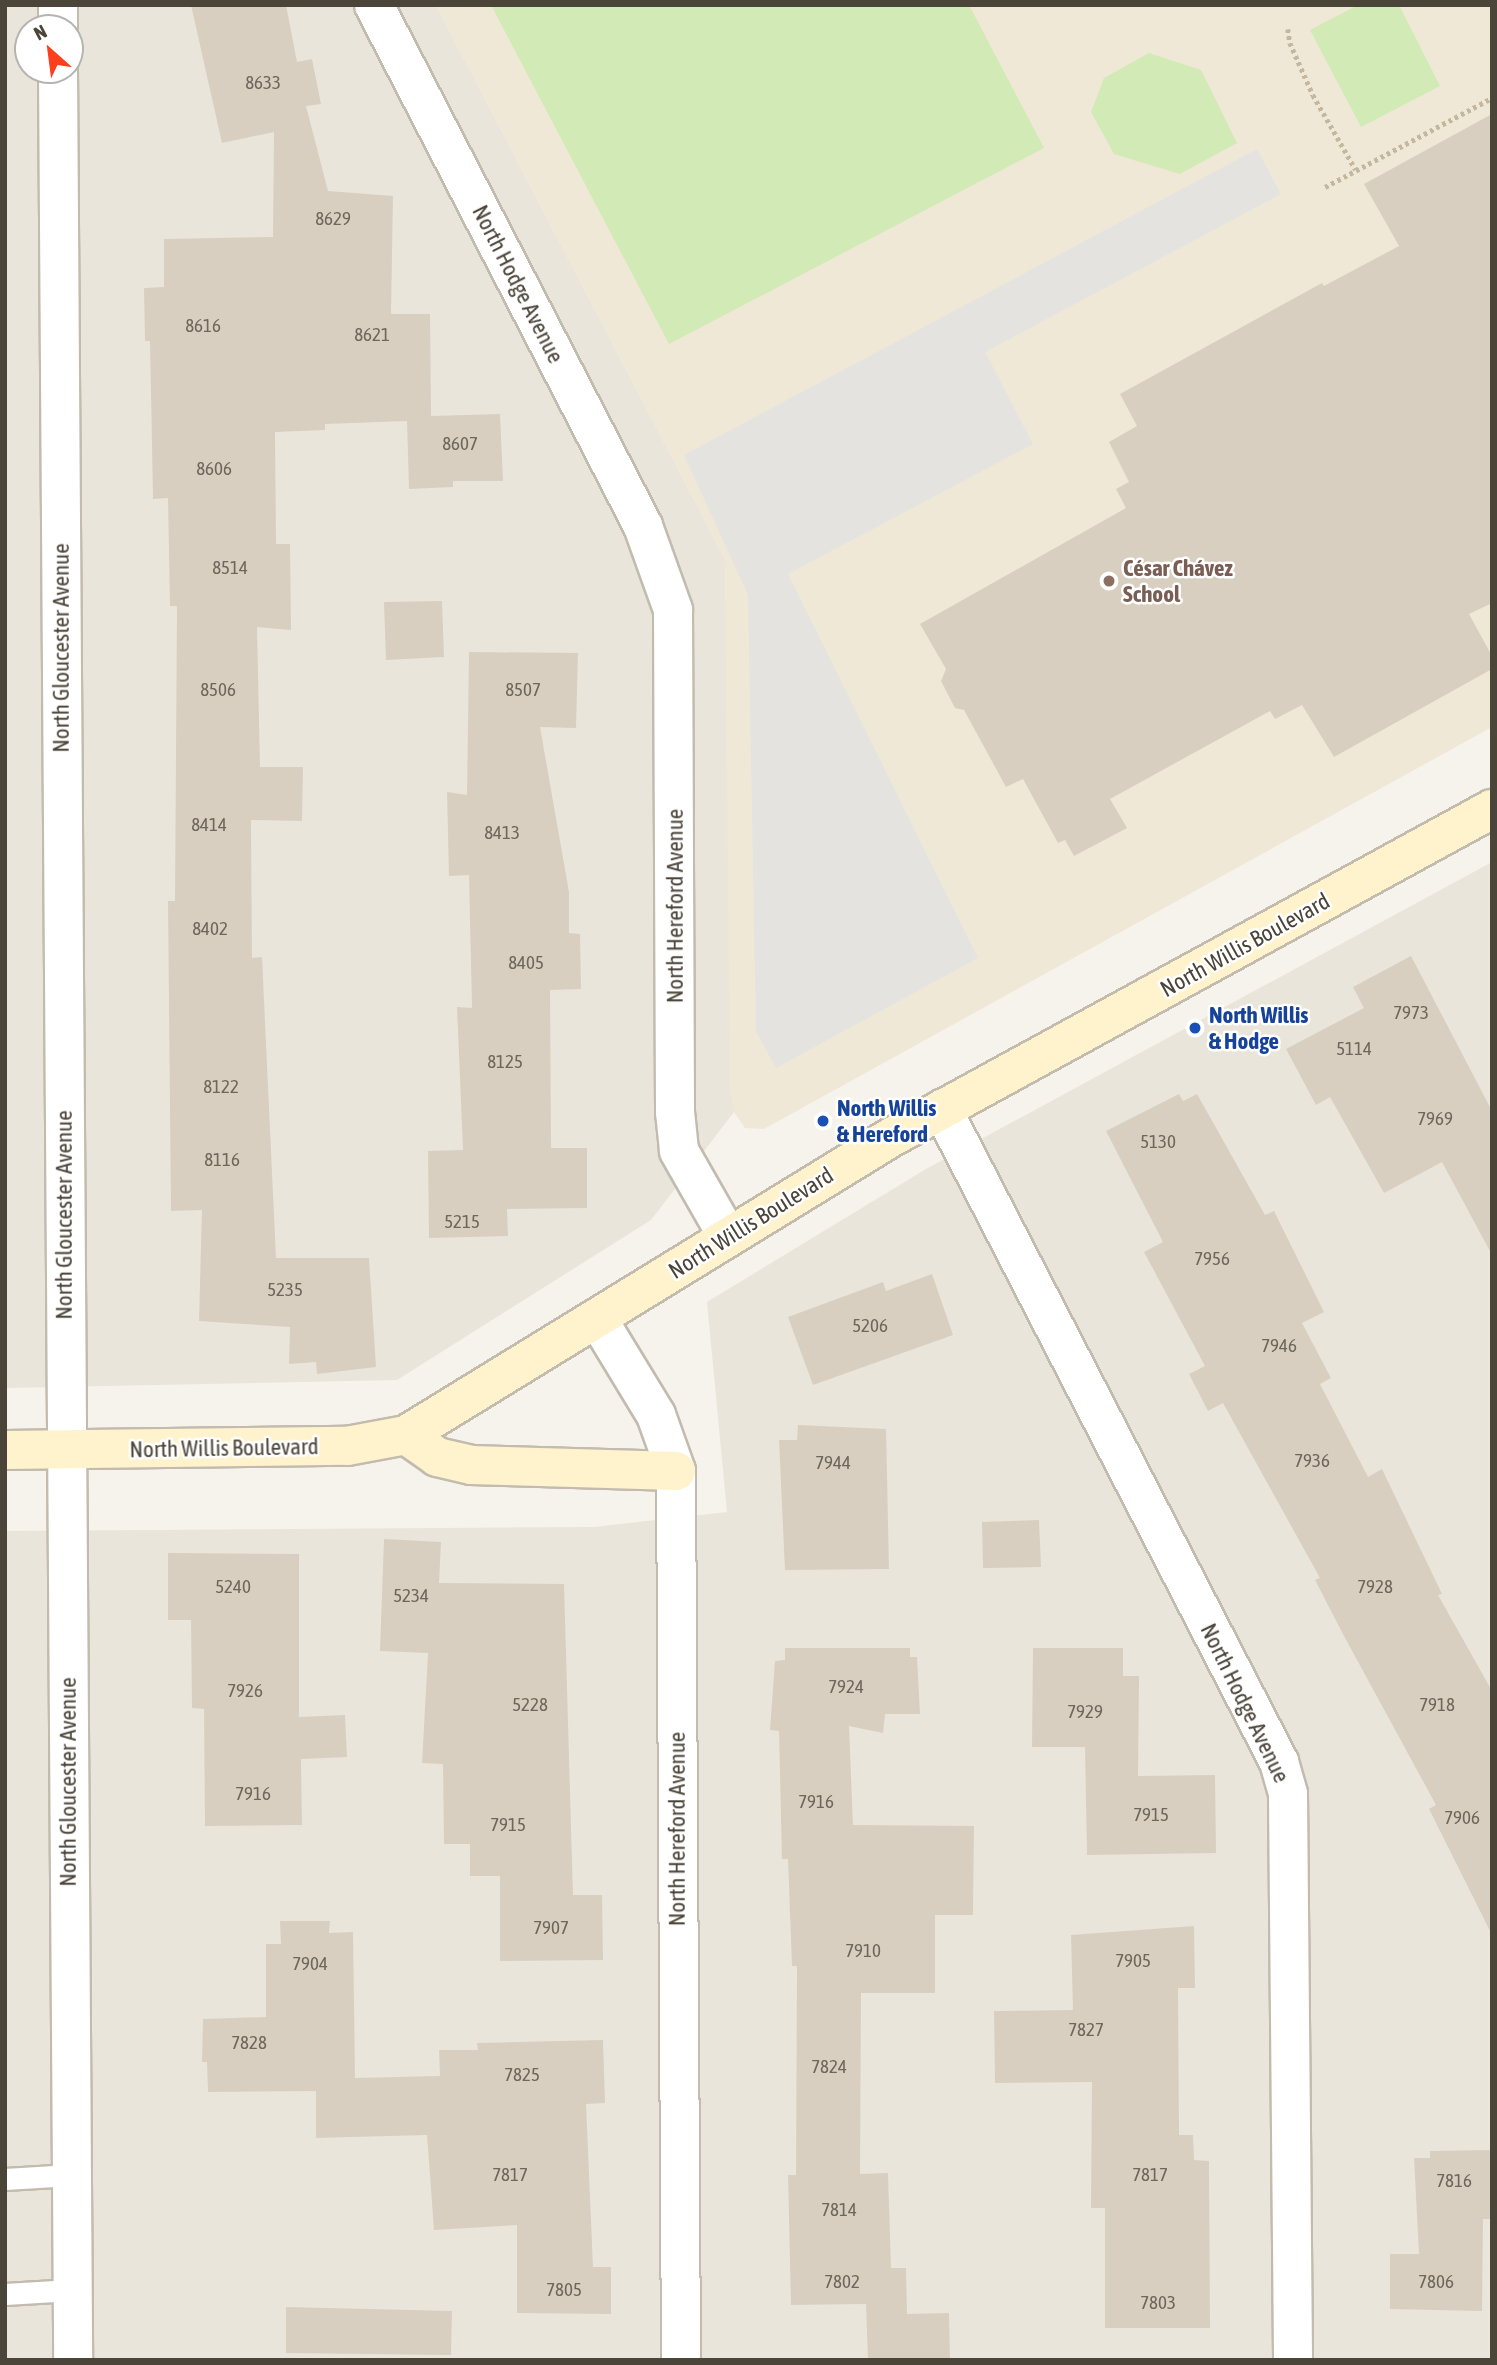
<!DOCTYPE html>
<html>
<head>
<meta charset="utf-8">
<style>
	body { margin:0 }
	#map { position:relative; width:1497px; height:2365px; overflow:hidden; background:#f6f3ec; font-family:"Asap Condensed",sans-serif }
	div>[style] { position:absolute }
	.residential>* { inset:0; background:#eae5da }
	.education>* { inset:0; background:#efe8d6 }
	.green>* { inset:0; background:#d2eab5 }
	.parking>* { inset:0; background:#e5e3e0 }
	.building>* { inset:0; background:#d8cfc1 }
	.path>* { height:4.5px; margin-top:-2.25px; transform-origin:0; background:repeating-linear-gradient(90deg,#c4b79f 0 3.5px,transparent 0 7px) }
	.roads { filter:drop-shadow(2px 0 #c2bbae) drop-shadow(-2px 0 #c2bbae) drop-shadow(0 2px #c2bbae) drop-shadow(0 -2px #c2bbae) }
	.lane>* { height:21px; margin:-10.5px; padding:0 10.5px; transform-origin:10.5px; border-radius:10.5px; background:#fff }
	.street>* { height:38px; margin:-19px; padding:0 19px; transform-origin:19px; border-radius:19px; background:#fff }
	.secondary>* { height:38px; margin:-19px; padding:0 19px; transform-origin:19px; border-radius:19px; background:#fff3cd }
	.dots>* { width:19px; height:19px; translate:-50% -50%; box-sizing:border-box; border:4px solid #fff; border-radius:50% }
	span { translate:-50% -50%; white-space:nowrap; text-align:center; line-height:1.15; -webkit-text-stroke:5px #fff; paint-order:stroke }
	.number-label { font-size:19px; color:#6e675b }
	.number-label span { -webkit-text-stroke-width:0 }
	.street-label { font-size:23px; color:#4b4439 }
	.education-label { font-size:23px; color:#785e54; font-weight:700 }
	.left { translate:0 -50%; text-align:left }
	.transit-label { font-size:23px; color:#164399; font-weight:700 }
	.frame { position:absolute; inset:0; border:7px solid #4b4439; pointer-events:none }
	.north { position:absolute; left:14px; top:14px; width:70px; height:70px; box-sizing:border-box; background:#fff; border:2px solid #b7b4b0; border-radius:50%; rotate:332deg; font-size:19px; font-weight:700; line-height:28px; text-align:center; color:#4b4439 }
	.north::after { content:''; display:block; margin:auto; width:24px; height:32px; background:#fc3f1d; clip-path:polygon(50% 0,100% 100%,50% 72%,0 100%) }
</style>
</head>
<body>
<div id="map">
	<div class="residential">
		<div style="clip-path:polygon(evenodd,5px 5px,436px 5px,725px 559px,734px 1112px,651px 1220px,397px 1380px,5px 1388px,5px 5px,28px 28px,70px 28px,70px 70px,28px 70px,28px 28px)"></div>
		<div style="clip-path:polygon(1492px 862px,1492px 2360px,5px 2360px,5px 1531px,594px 1527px,727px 1512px,707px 1302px,926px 1169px)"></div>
	</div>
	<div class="education">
		<div style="clip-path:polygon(436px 5px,1492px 5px,1492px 727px,764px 1129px,745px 1128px,734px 1112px,730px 1089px,725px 559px)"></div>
	</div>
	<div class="green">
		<div style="clip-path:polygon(491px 5px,969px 5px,1044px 148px,669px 344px)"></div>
		<div style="clip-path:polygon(1358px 5px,1399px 5px,1440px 86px,1361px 127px,1310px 30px)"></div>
		<div style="clip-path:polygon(1149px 53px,1201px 70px,1237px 143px,1180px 174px,1114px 154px,1091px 112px,1104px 78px)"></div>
	</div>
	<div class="parking">
		<div style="clip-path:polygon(1257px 149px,1281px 194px,985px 352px,1033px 444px,788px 574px,978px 958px,776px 1068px,756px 1032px,748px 595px,684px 455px)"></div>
	</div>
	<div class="building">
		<div style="clip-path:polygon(191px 5px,286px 5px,297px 62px,312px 59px,321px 104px,306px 106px,328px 191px,393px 196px,391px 314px,430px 314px,431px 416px,500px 414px,503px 481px,453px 481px,453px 487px,409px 489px,407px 421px,325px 424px,325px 430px,275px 432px,276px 544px,290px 544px,291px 630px,257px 627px,260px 767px,303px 767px,302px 821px,251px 820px,252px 958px,262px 957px,276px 1258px,369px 1258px,376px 1367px,317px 1374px,316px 1362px,289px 1364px,290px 1327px,199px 1321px,202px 1210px,171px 1211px,168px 901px,175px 901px,177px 606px,170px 606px,168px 498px,153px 499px,150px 341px,145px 341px,144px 288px,164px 287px,164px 239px,273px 237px,274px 132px,222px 143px)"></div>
		<div style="clip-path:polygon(1492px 114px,1492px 603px,1469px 614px,1492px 656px,1492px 669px,1334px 757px,1302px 705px,1275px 719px,1270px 711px,1110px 799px,1127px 828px,1074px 856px,1065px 840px,1058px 843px,1023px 779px,1006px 787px,964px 710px,955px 708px,941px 681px,946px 669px,920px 624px,1126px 508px,1116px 489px,1129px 482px,1109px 442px,1137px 426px,1120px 394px,1322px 283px,1324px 286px,1399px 246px,1364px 184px)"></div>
		<div style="clip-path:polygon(442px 601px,444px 657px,386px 660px,384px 602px)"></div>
		<div style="clip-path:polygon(469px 652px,578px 653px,576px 728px,540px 727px,569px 892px,569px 933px,580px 934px,581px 989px,550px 990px,551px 1148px,587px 1148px,587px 1208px,507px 1209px,508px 1236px,429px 1238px,428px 1151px,463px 1150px,457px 1007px,472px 1008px,469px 875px,449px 876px,447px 792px,467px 795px)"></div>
		<div style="clip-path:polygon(1411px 956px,1492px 1111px,1492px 1255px,1442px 1162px,1384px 1193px,1330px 1097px,1316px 1105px,1286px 1049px,1364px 1008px,1353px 987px)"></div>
		<div style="clip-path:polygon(1179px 1094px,1183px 1101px,1197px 1094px,1265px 1215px,1274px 1211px,1324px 1312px,1302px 1323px,1331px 1378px,1320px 1384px,1368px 1477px,1382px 1469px,1442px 1594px,1438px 1595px,1492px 1691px,1492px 1935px,1429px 1809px,1436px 1805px,1344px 1636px,1315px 1580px,1320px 1578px,1223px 1403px,1208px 1411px,1189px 1374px,1205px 1366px,1144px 1252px,1163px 1242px,1106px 1131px)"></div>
		<div style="clip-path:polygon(932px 1274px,953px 1335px,813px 1385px,788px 1317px,883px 1282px,886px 1291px)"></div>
		<div style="clip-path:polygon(798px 1425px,886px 1429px,889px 1569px,785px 1570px,779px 1440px,797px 1440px)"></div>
		<div style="clip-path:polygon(1039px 1520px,1041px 1567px,983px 1568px,982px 1522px)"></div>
		<div style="clip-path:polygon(384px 1539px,441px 1542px,439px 1583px,564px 1584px,573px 1895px,602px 1895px,603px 1960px,500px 1961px,500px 1876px,470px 1876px,470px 1844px,444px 1844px,443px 1764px,422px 1763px,428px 1653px,380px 1651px)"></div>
		<div style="clip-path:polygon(168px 1553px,299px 1554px,299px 1717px,345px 1715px,347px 1757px,301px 1759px,302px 1825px,205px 1826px,204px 1709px,192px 1708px,191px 1620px,168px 1620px)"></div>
		<div style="clip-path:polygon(785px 1648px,910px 1648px,910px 1657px,917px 1657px,920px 1714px,885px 1714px,883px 1733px,849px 1726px,853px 1825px,974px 1826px,973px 1915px,935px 1915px,935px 1993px,861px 1993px,860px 2174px,888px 2173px,891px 2268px,906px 2268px,907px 2314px,949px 2313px,950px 2360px,868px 2360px,866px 2304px,791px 2305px,788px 2175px,796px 2175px,797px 1966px,792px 1966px,788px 1859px,782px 1859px,779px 1731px,770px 1730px,775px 1661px,785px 1660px)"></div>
		<div style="clip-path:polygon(1033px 1648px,1123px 1648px,1123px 1676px,1139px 1676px,1138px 1776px,1215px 1775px,1216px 1853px,1087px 1855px,1085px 1747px,1032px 1747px)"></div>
		<div style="clip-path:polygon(280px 1921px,330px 1921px,329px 1933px,353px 1932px,355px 2078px,440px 2076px,439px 2050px,478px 2050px,477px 2043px,603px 2040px,605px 2103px,586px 2104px,593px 2267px,611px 2267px,611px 2314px,517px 2313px,517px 2225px,434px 2230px,427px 2135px,316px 2138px,316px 2091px,208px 2092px,207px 2062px,202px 2062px,203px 2019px,266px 2017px,266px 1944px,281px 1944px)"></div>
		<div style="clip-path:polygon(1194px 1926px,1195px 1988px,1178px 1988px,1179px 2135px,1193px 2135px,1194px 2160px,1209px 2161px,1210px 2328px,1105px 2328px,1105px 2208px,1091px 2208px,1092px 2082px,995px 2083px,994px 2011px,1073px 2010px,1071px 1935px)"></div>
		<div style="clip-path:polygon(1492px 2150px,1492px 2219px,1483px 2219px,1482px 2311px,1390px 2309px,1390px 2254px,1419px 2254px,1414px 2158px,1430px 2158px,1430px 2151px)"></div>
		<div style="clip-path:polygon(286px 2307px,452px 2311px,451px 2355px,286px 2353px)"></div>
	</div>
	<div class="path">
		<div style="left:1288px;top:29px;width:14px;rotate:82deg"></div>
		<div style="left:1290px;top:43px;width:57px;rotate:66.1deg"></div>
		<div style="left:1313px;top:95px;width:86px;rotate:60.2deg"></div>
		<div style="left:1325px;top:187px;width:189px;rotate:-28.1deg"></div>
	</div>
	<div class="roads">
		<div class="lane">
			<div style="left:5px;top:2179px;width:66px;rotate:-3.5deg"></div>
			<div style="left:5px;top:2294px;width:67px;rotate:-3.4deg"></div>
		</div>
		<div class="street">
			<div style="left:58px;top:5px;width:23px;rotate:90deg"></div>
			<div style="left:374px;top:5px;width:586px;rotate:62.69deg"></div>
			<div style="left:643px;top:526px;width:89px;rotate:70.3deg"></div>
			<div style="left:673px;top:610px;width:502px;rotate:89.77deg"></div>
			<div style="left:675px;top:1112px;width:39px;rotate:84deg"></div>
			<div style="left:679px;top:1151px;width:99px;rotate:60.3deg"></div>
			<div style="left:58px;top:70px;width:2290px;rotate:89.62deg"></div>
			<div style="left:942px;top:1109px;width:735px;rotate:62.7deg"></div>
			<div style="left:1279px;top:1762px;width:33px;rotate:74deg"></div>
			<div style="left:1288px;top:1794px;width:566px;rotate:89.49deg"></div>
			<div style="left:597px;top:1318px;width:114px;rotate:58.7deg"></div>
			<div style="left:656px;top:1415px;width:59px;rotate:70.3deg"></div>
			<div style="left:676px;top:1471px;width:889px;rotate:89.68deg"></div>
		</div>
		<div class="secondary">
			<div style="left:406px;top:1435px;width:38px;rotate:35deg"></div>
			<div style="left:437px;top:1457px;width:35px;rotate:13deg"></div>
			<div style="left:471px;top:1465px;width:205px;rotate:1.7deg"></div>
			<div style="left:5px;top:1450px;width:342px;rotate:-0.7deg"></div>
			<div style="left:347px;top:1446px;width:60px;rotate:-10.6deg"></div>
			<div style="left:406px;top:1435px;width:568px;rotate:-31.53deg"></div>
			<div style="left:890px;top:1138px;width:686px;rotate:-28.66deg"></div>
		</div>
	</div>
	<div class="dots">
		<div style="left:1109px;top:581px;background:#8d6e63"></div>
		<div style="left:1195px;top:1028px;background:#1a4fb4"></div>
		<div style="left:823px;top:1121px;background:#1a4fb4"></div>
	</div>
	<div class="number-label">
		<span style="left:263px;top:83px">8633</span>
		<span style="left:333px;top:219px">8629</span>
		<span style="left:203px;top:326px">8616</span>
		<span style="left:372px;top:335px">8621</span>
		<span style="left:460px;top:444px">8607</span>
		<span style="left:214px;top:469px">8606</span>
		<span style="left:230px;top:568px">8514</span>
		<span style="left:218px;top:690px">8506</span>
		<span style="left:523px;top:690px">8507</span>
		<span style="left:209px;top:825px">8414</span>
		<span style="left:502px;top:833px">8413</span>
		<span style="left:210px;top:929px">8402</span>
		<span style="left:526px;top:963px">8405</span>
		<span style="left:1411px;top:1013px">7973</span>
		<span style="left:1354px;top:1049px">5114</span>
		<span style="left:505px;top:1062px">8125</span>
		<span style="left:221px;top:1087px">8122</span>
		<span style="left:1435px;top:1119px">7969</span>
		<span style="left:1158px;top:1142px">5130</span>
		<span style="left:222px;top:1160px">8116</span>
		<span style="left:462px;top:1222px">5215</span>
		<span style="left:1212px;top:1259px">7956</span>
		<span style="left:285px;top:1290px">5235</span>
		<span style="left:870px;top:1326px">5206</span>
		<span style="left:1279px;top:1346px">7946</span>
		<span style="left:1312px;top:1461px">7936</span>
		<span style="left:833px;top:1463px">7944</span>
		<span style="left:233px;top:1587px">5240</span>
		<span style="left:1375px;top:1587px">7928</span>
		<span style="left:411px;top:1596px">5234</span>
		<span style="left:846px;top:1687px">7924</span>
		<span style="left:245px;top:1691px">7926</span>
		<span style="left:530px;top:1705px">5228</span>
		<span style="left:1437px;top:1705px">7918</span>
		<span style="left:1085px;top:1712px">7929</span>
		<span style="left:253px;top:1794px">7916</span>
		<span style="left:816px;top:1802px">7916</span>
		<span style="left:1151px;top:1815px">7915</span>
		<span style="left:1462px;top:1818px">7906</span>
		<span style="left:508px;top:1825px">7915</span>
		<span style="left:551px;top:1928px">7907</span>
		<span style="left:863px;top:1951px">7910</span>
		<span style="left:1133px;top:1961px">7905</span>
		<span style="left:310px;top:1964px">7904</span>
		<span style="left:1086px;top:2030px">7827</span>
		<span style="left:249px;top:2043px">7828</span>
		<span style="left:829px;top:2067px">7824</span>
		<span style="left:522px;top:2075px">7825</span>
		<span style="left:510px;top:2175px">7817</span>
		<span style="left:1150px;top:2175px">7817</span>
		<span style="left:1454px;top:2181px">7816</span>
		<span style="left:839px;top:2210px">7814</span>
		<span style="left:842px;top:2282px">7802</span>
		<span style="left:1436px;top:2282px">7806</span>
		<span style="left:564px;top:2290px">7805</span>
		<span style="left:1158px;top:2303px">7803</span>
	</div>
	<div class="street-label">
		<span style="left:518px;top:284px;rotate:63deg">North Hodge Avenue</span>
		<span style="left:61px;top:648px;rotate:-90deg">North Gloucester Avenue</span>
		<span style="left:675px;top:906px;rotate:-90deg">North Hereford Avenue</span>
		<span style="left:1245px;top:945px;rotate:-29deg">North Willis Boulevard</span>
		<span style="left:64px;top:1215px;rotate:-90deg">North Gloucester Avenue</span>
		<span style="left:751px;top:1223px;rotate:-32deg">North Willis Boulevard</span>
		<span style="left:224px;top:1448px;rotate:-1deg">North Willis Boulevard</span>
		<span style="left:1245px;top:1703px;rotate:64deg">North Hodge Avenue</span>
		<span style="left:68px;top:1782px;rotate:-90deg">North Gloucester Avenue</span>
		<span style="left:677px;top:1829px;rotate:-90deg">North Hereford Avenue</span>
	</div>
	<div class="education-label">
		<span class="left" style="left:1123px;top:581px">César Chávez<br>School</span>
	</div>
	<div class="transit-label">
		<span class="left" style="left:1209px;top:1028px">North Willis<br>&amp; Hodge</span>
		<span class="left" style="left:837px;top:1121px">North Willis<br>&amp; Hereford</span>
	</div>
	<div class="frame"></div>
	<div class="north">N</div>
</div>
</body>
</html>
